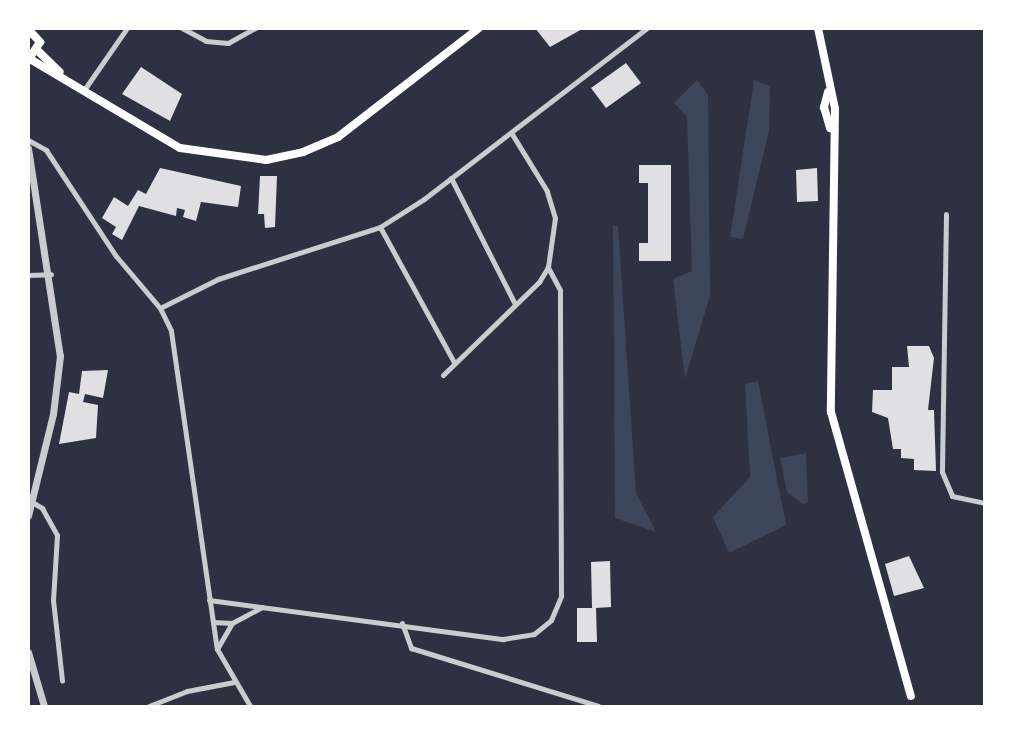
<!DOCTYPE html>
<html>
<head>
<meta charset="utf-8">
<style>
	body { margin:0 }
	#map { position:relative; width:1013px; height:735px; overflow:hidden; background:#2d3142; font-family:Spectral,serif }
	div>[style] { position:absolute }
	.green>* { inset:0; background:#3c4559 }
	.building>* { inset:0; background:#e0e0e3 }
	.minor>* { height:5px; margin:-2.5px; padding:0 2.5px; transform-origin:2.5px; border-radius:2.5px; background:#caccd0 }
	.tertiary>* { height:7px; margin:-3.5px; padding:0 3.5px; transform-origin:3.5px; border-radius:3.5px; background:#caccd0 }
	.secondary>* { height:8px; margin:-4px; padding:0 4px; transform-origin:4px; border-radius:4px; background:#fff }
	span { translate:-50% -50%; white-space:nowrap; text-align:center; line-height:1.15; -webkit-text-stroke:4.5px #fff; paint-order:stroke }
	.frame { position:absolute; inset:0; border:30px solid #fff; pointer-events:none }
</style>
</head>
<body>
<div id="map">
	<div class="green">
		<div style="clip-path:polygon(697px 80px,708px 95px,710px 296px,685px 379px,673px 279px,692px 271px,687px 117px,674px 103px)"></div>
		<div style="clip-path:polygon(754px 80px,770px 86px,769px 131px,743px 239px,730px 237px)"></div>
		<div style="clip-path:polygon(613px 226px,618px 226px,636px 493px,656px 532px,615px 518px)"></div>
		<div style="clip-path:polygon(758px 381px,786px 525px,729px 553px,713px 517px,750px 477px,745px 384px)"></div>
		<div style="clip-path:polygon(806px 453px,808px 503px,802px 504px,787px 492px,780px 458px)"></div>
	</div>
	<div class="building">
		<div style="clip-path:polygon(535px 28px,584px 28px,550px 47px)"></div>
		<div style="clip-path:polygon(626px 63px,641px 83px,606px 108px,591px 88px)"></div>
		<div style="clip-path:polygon(141px 67px,182px 94px,170px 121px,122px 94px)"></div>
		<div style="clip-path:polygon(639px 165px,671px 165px,671px 261px,639px 261px,639px 243px,648px 243px,648px 183px,639px 183px)"></div>
		<div style="clip-path:polygon(160px 168px,241px 186px,238px 207px,201px 202px,196px 221px,183px 217px,185px 210px,177px 208px,176px 216px,139px 206px,122px 240px,112px 234px,116px 227px,102px 218px,114px 197px,128px 206px,138px 190px,146px 194px)"></div>
		<div style="clip-path:polygon(817px 168px,818px 201px,797px 202px,796px 170px)"></div>
		<div style="clip-path:polygon(260px 176px,277px 176px,275px 227px,265px 228px,264px 214px,258px 214px)"></div>
		<div style="clip-path:polygon(907px 346px,929px 346px,934px 358px,928px 410px,934px 410px,936px 471px,914px 470px,914px 459px,901px 458px,901px 449px,893px 449px,888px 418px,872px 412px,873px 390px,892px 390px,892px 367px,909px 367px)"></div>
		<div style="clip-path:polygon(108px 370px,103px 398px,85px 394px,83px 402px,98px 405px,96px 438px,59px 444px,69px 392px,79px 394px,82px 371px)"></div>
		<div style="clip-path:polygon(909px 556px,924px 588px,894px 596px,885px 564px)"></div>
		<div style="clip-path:polygon(610px 561px,611px 607px,596px 608px,597px 642px,577px 642px,577px 608px,592px 608px,591px 562px)"></div>
	</div>
	<div class="minor">
		<div style="left:182px;top:28px;width:27px;rotate:28deg"></div>
		<div style="left:206px;top:41px;width:22px;rotate:5deg"></div>
		<div style="left:228px;top:43px;width:31px;rotate:-29deg"></div>
		<div style="left:84px;top:90px;width:75px;rotate:-55.3deg"></div>
		<div style="left:28px;top:140px;width:21px;rotate:29deg"></div>
		<div style="left:46px;top:150px;width:127px;rotate:56.6deg"></div>
		<div style="left:116px;top:256px;width:68px;rotate:49.8deg"></div>
		<div style="left:160px;top:308px;width:25px;rotate:64deg"></div>
		<div style="left:171px;top:331px;width:321px;rotate:81.8deg"></div>
		<div style="left:217px;top:649px;width:66px;rotate:59.9deg"></div>
		<div style="left:451px;top:178px;width:141px;rotate:63.1deg"></div>
		<div style="left:946px;top:214px;width:258px;rotate:90.9deg"></div>
		<div style="left:942px;top:472px;width:26px;rotate:67deg"></div>
		<div style="left:952px;top:496px;width:33px;rotate:12deg"></div>
		<div style="left:380px;top:227px;width:154px;rotate:61.3deg"></div>
		<div style="left:28px;top:275px;width:23px;rotate:-2deg"></div>
		<div style="left:160px;top:308px;width:65px;rotate:-26.6deg"></div>
		<div style="left:218px;top:279px;width:170px;rotate:-17.8deg"></div>
		<div style="left:380px;top:227px;width:52px;rotate:-32.5deg"></div>
		<div style="left:424px;top:199px;width:281px;rotate:-37.5deg"></div>
		<div style="left:443px;top:375px;width:134px;rotate:-44.1deg"></div>
		<div style="left:539px;top:282px;width:17px;rotate:-59deg"></div>
		<div style="left:32px;top:502px;width:12px;rotate:31deg"></div>
		<div style="left:42px;top:508px;width:31px;rotate:61deg"></div>
		<div style="left:57px;top:535px;width:65px;rotate:93.5deg"></div>
		<div style="left:53px;top:600px;width:81px;rotate:83.6deg"></div>
		<div style="left:209px;top:600px;width:297px;rotate:7.6deg"></div>
		<div style="left:503px;top:639px;width:31px;rotate:-9deg"></div>
		<div style="left:534px;top:634px;width:22px;rotate:-39deg"></div>
		<div style="left:551px;top:620px;width:26px;rotate:-67deg"></div>
		<div style="left:561px;top:596px;width:306px;rotate:-90.2deg"></div>
		<div style="left:560px;top:290px;width:26px;rotate:-118deg"></div>
		<div style="left:548px;top:267px;width:49px;rotate:-81.9deg"></div>
		<div style="left:555px;top:218px;width:28px;rotate:-107deg"></div>
		<div style="left:547px;top:191px;width:67px;rotate:-121.6deg"></div>
		<div style="left:213px;top:622px;width:19px;rotate:3deg"></div>
		<div style="left:232px;top:623px;width:34px;rotate:-28deg"></div>
		<div style="left:402px;top:623px;width:27px;rotate:70deg"></div>
		<div style="left:411px;top:648px;width:196px;rotate:17.2deg"></div>
		<div style="left:217px;top:649px;width:30px;rotate:-60deg"></div>
		<div style="left:149px;top:706px;width:41px;rotate:-21.5deg"></div>
		<div style="left:187px;top:691px;width:48px;rotate:-10.8deg"></div>
	</div>
	<div class="tertiary">
		<div style="left:28px;top:148px;width:210px;rotate:81.3deg"></div>
		<div style="left:60px;top:356px;width:58px;rotate:96.9deg"></div>
		<div style="left:53px;top:414px;width:105px;rotate:103.8deg"></div>
		<div style="left:28px;top:652px;width:56px;rotate:73.5deg"></div>
	</div>
	<div class="secondary">
		<div style="left:818px;top:28px;width:83px;rotate:78.1deg"></div>
		<div style="left:835px;top:109px;width:303px;rotate:90.8deg"></div>
		<div style="left:831px;top:412px;width:295px;rotate:74.3deg"></div>
		<div style="left:28px;top:29px;width:18px;rotate:47deg"></div>
		<div style="left:40px;top:42px;width:20px;rotate:123deg"></div>
		<div style="left:38px;top:51px;width:30px;rotate:44deg"></div>
		<div style="left:30px;top:59px;width:174px;rotate:30.7deg"></div>
		<div style="left:180px;top:148px;width:87px;rotate:7.9deg"></div>
		<div style="left:266px;top:160px;width:38px;rotate:-12deg"></div>
		<div style="left:303px;top:152px;width:38px;rotate:-23deg"></div>
		<div style="left:338px;top:137px;width:178px;rotate:-37.7deg"></div>
		<div style="left:828px;top:92px;width:16px;rotate:105deg"></div>
		<div style="left:824px;top:107px;width:22px;rotate:74deg"></div>
	</div>
	<div class="frame"></div>
</div>
</body>
</html>
